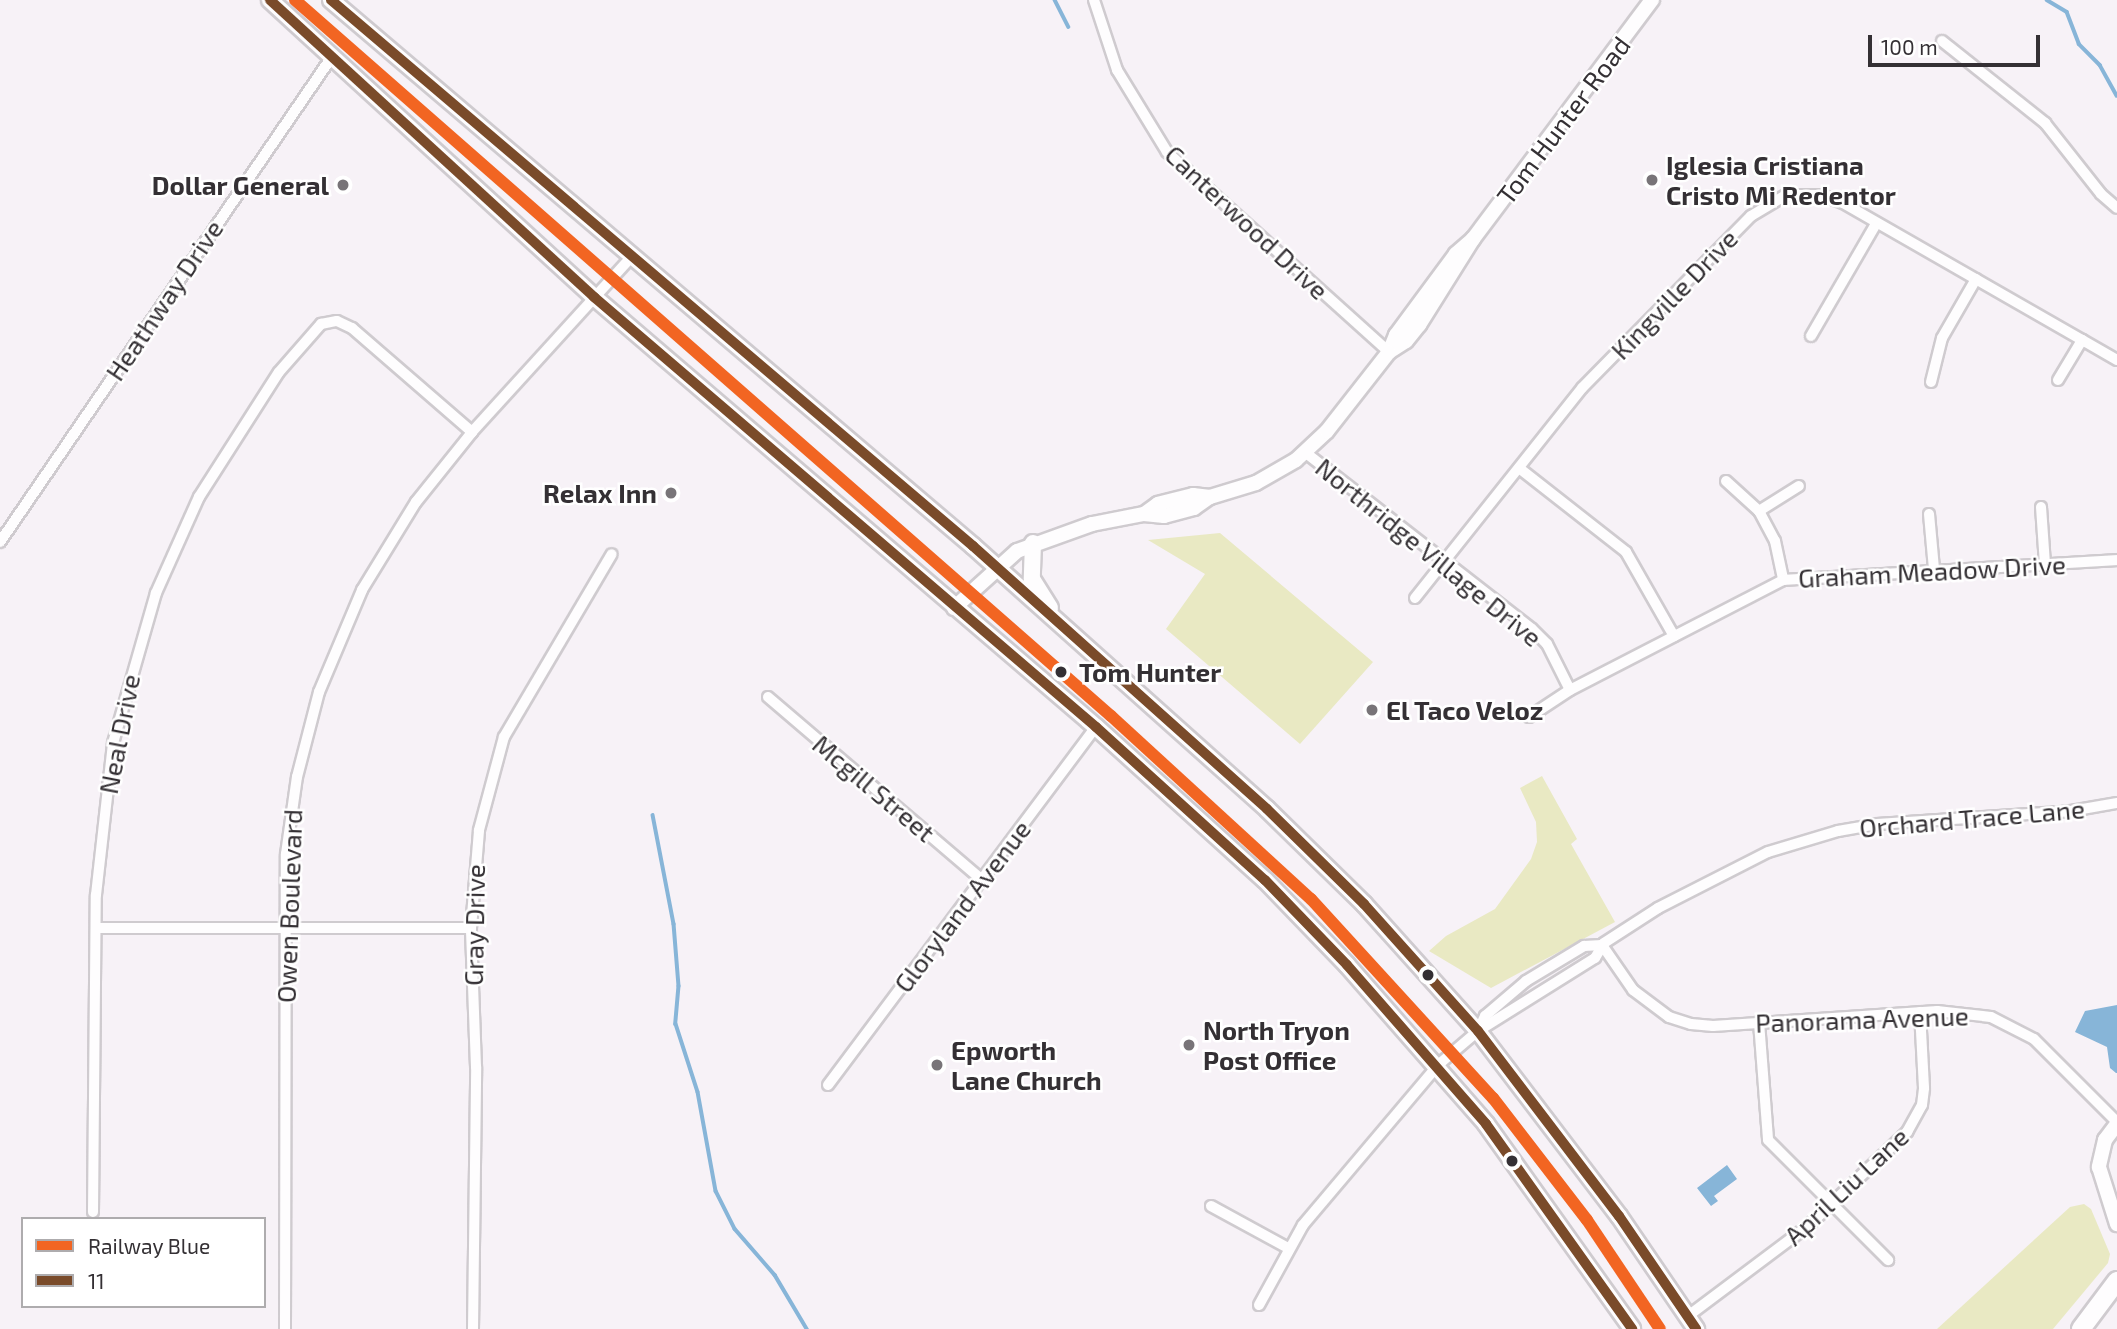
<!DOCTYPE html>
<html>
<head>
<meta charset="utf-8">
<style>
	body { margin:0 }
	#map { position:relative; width:2117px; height:1329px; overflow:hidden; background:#f7f2f7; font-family:"Exo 2",sans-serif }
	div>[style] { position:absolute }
	.green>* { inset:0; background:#e9e9c3 }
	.water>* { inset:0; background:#87b5d8 }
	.stream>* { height:3.5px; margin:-1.75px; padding:0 1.75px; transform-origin:1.75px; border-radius:1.75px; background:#87b5d8 }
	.roads { filter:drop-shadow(2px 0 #cfcbcf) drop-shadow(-2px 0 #cfcbcf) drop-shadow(0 2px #cfcbcf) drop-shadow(0 -2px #cfcbcf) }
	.street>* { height:10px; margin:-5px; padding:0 5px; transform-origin:5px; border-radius:5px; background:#fefdfe }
	.secondary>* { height:14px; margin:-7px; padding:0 7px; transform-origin:7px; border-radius:7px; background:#fefdfe }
	.primary>* { height:16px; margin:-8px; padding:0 8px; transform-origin:8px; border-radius:8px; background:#fefdfe }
	.highway>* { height:18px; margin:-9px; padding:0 9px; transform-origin:9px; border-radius:9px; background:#fefdfe }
	.bus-1>* { height:10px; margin:-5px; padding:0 5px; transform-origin:5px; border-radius:5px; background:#7a4b2a }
	.rail-1>* { height:12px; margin:-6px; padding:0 6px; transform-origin:6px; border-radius:6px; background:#f26522 }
	.dots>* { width:19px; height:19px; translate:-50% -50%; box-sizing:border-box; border:4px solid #fff; border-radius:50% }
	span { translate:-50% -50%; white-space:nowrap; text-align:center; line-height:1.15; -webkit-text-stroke:5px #fff; paint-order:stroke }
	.street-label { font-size:26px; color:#343034 }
	.poi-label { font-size:26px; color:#343034; font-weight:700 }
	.left { translate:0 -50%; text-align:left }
	.right { translate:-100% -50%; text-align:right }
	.stop-label { font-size:26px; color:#343034; font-weight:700 }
	.legend { position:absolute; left:21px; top:1217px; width:245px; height:91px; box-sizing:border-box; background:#fff; border:2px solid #aeacae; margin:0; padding:9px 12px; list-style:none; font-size:21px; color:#343034 }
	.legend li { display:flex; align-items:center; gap:14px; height:35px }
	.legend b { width:35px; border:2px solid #aeacae }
	.scale { position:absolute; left:1868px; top:35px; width:172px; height:32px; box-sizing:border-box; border:4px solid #343034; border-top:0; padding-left:9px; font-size:21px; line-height:24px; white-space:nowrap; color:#343034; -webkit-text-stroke:5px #fff; paint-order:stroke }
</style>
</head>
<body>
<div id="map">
	<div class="green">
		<div style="clip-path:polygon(1220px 533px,1373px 662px,1300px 744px,1166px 629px,1205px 574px,1148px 540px)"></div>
		<div style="clip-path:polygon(1542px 776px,1577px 839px,1571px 844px,1615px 922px,1491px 988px,1429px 951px,1446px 936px,1495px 909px,1531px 859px,1537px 842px,1536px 822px,1520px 788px)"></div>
		<div style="clip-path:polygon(2084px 1204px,2091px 1209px,2110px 1254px,2108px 1263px,2053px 1329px,1937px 1329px,2070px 1207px)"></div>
	</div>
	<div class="water">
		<div style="clip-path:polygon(2117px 1005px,2117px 1073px,2116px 1073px,2110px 1068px,2107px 1047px,2075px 1032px,2085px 1011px)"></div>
		<div style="clip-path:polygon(1727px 1165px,1737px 1179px,1714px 1196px,1718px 1201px,1711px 1206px,1697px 1188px)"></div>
	</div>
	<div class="stream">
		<div style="left:1055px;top:0;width:30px;rotate:63deg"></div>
		<div style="left:2047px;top:0;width:23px;rotate:31deg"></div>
		<div style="left:2067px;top:12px;width:34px;rotate:69deg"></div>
		<div style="left:2079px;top:44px;width:30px;rotate:45deg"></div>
		<div style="left:2100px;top:65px;width:35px;rotate:61deg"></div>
		<div style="left:653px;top:815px;width:111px;rotate:79.1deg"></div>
		<div style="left:674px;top:924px;width:62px;rotate:85.4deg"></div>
		<div style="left:679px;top:986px;width:38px;rotate:95deg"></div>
		<div style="left:676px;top:1024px;width:71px;rotate:72.1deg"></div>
		<div style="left:698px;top:1092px;width:101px;rotate:79.7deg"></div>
		<div style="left:716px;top:1191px;width:42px;rotate:63.4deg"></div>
		<div style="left:735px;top:1229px;width:61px;rotate:49deg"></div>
		<div style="left:775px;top:1275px;width:63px;rotate:59.3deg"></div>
	</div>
	<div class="roads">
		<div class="street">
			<div style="left:1094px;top:0;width:74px;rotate:71.8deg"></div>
			<div style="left:1117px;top:70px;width:96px;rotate:58.6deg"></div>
			<div style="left:1167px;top:152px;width:299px;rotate:42deg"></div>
			<div style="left:1942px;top:41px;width:132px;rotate:38.5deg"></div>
			<div style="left:2045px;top:123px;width:90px;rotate:51.7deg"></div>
			<div style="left:2101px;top:194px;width:21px;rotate:41deg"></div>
			<div style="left:1811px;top:336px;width:129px;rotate:-59.9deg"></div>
			<div style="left:2058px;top:380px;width:47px;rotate:-59deg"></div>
			<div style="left:1931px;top:382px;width:45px;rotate:-76deg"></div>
			<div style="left:1942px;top:338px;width:68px;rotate:-60deg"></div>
			<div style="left:1306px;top:453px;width:286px;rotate:37.9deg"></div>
			<div style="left:1532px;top:629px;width:21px;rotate:45deg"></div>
			<div style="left:1547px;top:644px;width:51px;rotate:63.4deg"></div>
			<div style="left:1519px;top:468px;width:136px;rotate:38.1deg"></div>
			<div style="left:1626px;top:552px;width:97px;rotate:60.3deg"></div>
			<div style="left:1726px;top:481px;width:45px;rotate:42.3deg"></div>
			<div style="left:1759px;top:511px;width:34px;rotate:62deg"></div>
			<div style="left:1775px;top:541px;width:40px;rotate:78deg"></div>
			<div style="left:2041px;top:507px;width:57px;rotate:86deg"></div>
			<div style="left:1759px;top:511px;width:47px;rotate:-32deg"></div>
			<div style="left:1929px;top:514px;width:55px;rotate:84.8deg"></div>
			<div style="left:0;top:542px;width:586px;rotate:-55.63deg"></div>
			<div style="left:1415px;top:598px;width:268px;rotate:-51.5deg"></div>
			<div style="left:1582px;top:388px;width:241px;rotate:-45.5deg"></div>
			<div style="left:1751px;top:216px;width:41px;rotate:-31deg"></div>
			<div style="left:1786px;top:195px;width:36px"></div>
			<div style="left:1822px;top:195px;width:22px;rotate:21deg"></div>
			<div style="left:1843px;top:203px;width:316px;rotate:29.8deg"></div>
			<div style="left:768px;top:697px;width:280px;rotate:40.5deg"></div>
			<div style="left:1529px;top:717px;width:49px;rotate:-33.4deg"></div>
			<div style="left:1570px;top:690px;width:240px;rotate:-27.3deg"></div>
			<div style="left:1783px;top:580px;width:335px;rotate:-3.4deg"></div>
			<div style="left:96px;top:928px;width:375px"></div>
			<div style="left:1602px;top:945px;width:55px;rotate:55.4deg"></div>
			<div style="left:1633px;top:990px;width:45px;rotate:36.9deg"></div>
			<div style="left:1669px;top:1017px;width:23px;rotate:18deg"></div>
			<div style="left:1691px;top:1024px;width:22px;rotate:5deg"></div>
			<div style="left:1713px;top:1026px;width:225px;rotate:-3.8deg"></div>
			<div style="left:1937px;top:1011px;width:54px;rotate:6.3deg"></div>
			<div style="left:1991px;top:1017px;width:48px;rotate:27.1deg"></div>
			<div style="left:2034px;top:1039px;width:117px;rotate:45deg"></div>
			<div style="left:1759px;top:1022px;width:118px;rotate:85.6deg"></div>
			<div style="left:1768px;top:1140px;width:170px;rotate:45deg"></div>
			<div style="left:1478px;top:1031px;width:17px;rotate:-65deg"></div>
			<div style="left:1485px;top:1016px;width:54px;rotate:-40.5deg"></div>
			<div style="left:1526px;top:981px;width:68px;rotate:-31.1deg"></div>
			<div style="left:1584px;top:946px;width:18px;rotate:-3deg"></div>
			<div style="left:828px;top:1085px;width:447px;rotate:-53.2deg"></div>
			<div style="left:1211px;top:1206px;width:88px;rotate:28.6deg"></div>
			<div style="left:93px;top:1212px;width:317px;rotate:-89.5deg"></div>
			<div style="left:96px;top:895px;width:153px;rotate:-83.6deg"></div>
			<div style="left:113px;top:743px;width:156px;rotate:-74deg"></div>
			<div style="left:156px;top:593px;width:105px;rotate:-65.9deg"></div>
			<div style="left:199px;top:497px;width:148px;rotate:-57.4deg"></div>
			<div style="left:279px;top:372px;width:64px;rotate:-48.8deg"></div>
			<div style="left:321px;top:324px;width:16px;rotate:-11deg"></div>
			<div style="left:337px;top:321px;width:17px;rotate:25deg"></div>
			<div style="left:352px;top:328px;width:159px;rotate:40.9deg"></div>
			<div style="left:1259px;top:1305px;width:91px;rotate:-61.2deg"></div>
			<div style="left:1303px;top:1225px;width:209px;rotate:-49.8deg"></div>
			<div style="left:1438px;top:1065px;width:52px;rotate:-40.4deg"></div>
			<div style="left:1478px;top:1031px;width:138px;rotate:-32deg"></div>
			<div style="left:1595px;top:958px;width:17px;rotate:-59deg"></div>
			<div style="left:1604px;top:943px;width:64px;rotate:-32.9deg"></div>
			<div style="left:1658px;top:908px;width:123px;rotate:-27deg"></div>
			<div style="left:1768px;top:852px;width:73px;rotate:-16.7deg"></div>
			<div style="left:1838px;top:831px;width:40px;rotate:-10deg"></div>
			<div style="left:1877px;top:824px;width:194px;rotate:-3.8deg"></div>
			<div style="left:2071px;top:811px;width:47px;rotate:-9.9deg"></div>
			<div style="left:1688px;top:1316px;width:150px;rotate:-36.9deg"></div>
			<div style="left:1808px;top:1226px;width:137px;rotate:-43.5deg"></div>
			<div style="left:1907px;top:1132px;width:31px;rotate:-61deg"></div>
			<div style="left:1922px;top:1105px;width:17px;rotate:-83deg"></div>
			<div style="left:1924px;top:1088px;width:76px;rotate:-93deg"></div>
			<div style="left:285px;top:1329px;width:475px;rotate:-89.9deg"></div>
			<div style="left:286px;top:854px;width:78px;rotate:-81.9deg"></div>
			<div style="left:297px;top:777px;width:88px;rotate:-75.5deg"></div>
			<div style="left:319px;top:692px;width:111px;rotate:-67.1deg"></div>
			<div style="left:362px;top:590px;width:103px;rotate:-58.5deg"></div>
			<div style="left:416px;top:502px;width:90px;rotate:-51.3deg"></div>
			<div style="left:472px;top:432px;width:238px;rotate:-47.7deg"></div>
			<div style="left:473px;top:1329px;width:262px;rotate:-89.3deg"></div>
			<div style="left:476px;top:1067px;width:139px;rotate:-92.1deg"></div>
			<div style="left:471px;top:928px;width:98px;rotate:-85.3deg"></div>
			<div style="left:479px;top:830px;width:96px;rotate:-75deg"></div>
			<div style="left:504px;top:737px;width:212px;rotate:-59.5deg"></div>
		</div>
		<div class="secondary">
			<div style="left:1473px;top:239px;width:23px;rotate:139deg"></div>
			<div style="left:1456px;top:254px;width:101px;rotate:126.5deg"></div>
			<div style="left:1396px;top:335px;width:18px;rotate:112deg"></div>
			<div style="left:1389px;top:352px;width:20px;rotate:-33deg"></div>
			<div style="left:1406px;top:341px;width:21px;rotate:-51deg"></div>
			<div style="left:1419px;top:325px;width:102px;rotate:-57.9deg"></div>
			<div style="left:1473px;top:239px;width:299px;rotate:-53.2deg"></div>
			<div style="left:1210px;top:497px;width:17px;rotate:-173deg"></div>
			<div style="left:1193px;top:495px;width:36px;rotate:166deg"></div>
			<div style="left:1158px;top:504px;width:17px;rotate:144deg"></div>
			<div style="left:1144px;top:514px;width:20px;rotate:6deg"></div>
			<div style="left:1164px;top:516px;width:31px;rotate:-15deg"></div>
			<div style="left:1194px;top:508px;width:19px;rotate:-35deg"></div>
			<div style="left:1210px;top:497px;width:48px;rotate:-16.9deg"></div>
			<div style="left:1256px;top:483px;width:46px;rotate:-29.9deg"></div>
			<div style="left:1296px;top:460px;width:42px;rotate:-43.1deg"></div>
			<div style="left:1327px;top:431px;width:100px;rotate:-51.9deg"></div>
			<div style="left:954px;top:608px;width:85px;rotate:-42.1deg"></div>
			<div style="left:1017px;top:551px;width:80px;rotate:-19.8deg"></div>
			<div style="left:1092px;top:524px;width:53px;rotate:-10.9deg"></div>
			<div style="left:2117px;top:1124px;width:20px;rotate:127deg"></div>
			<div style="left:2105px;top:1140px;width:28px;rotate:103deg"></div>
			<div style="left:2099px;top:1167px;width:60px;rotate:72.5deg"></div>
		</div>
		<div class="primary">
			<div style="left:270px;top:0;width:440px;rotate:42.5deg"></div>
			<div style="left:594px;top:297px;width:661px;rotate:40.58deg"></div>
			<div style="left:1096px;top:727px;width:228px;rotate:42.2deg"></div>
			<div style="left:1265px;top:880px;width:118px;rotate:46deg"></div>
			<div style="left:1347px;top:965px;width:211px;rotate:48.8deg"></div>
			<div style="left:1486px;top:1124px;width:252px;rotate:54.5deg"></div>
			<div style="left:331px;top:0;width:843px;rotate:40.38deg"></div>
			<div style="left:973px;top:546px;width:394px;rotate:41.8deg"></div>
			<div style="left:1267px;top:809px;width:136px;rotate:44.4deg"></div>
			<div style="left:1364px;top:904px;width:171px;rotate:48.1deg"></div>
			<div style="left:1478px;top:1031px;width:233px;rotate:52.7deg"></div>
			<div style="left:1619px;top:1216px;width:137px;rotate:55.7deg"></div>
			<div style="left:1033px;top:543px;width:36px;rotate:92deg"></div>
			<div style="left:1032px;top:579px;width:34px;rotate:58deg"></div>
		</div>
		<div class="highway">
			<div style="left:2081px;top:1329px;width:60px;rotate:-53.1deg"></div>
		</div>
	</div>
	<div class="bus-1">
		<div style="left:270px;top:0;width:440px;rotate:42.5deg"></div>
		<div style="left:594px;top:297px;width:661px;rotate:40.58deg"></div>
		<div style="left:1096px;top:727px;width:228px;rotate:42.2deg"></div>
		<div style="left:1265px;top:880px;width:118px;rotate:46deg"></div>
		<div style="left:1347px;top:965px;width:211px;rotate:48.8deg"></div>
		<div style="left:1486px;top:1124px;width:252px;rotate:54.5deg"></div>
		<div style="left:331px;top:0;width:843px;rotate:40.38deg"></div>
		<div style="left:973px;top:546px;width:394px;rotate:41.8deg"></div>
		<div style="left:1267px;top:809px;width:136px;rotate:44.4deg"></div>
		<div style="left:1364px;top:904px;width:171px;rotate:48.1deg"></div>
		<div style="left:1478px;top:1031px;width:233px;rotate:52.7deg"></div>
		<div style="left:1619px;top:1216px;width:137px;rotate:55.7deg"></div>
	</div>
	<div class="rail-1">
		<div style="left:295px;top:0;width:1086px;rotate:41.27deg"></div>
		<div style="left:1111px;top:716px;width:271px;rotate:42.5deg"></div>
		<div style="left:1311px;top:899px;width:270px;rotate:47.6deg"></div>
		<div style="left:1493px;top:1098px;width:154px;rotate:52.4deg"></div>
		<div style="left:1587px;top:1220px;width:131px;rotate:56.2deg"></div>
	</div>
	<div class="dots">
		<div style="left:1652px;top:180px;background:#787478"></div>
		<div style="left:343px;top:185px;background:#787478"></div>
		<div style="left:671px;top:493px;background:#787478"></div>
		<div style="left:1061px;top:672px;background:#343034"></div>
		<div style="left:1372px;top:710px;background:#787478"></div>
		<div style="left:1428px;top:975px;background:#343034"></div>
		<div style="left:1189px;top:1045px;background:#787478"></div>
		<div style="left:937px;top:1065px;background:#787478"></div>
		<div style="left:1512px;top:1161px;background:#343034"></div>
	</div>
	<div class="street-label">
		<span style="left:1563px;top:120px;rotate:-53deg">Tom Hunter Road</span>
		<span style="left:1247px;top:222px;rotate:43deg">Canterwood Drive</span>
		<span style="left:1674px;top:294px;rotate:-46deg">Kingville Drive</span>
		<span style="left:164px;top:300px;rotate:-56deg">Heathway Drive</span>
		<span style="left:1429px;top:552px;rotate:39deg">Northridge Village Drive</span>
		<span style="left:1932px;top:571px;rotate:-3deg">Graham Meadow Drive</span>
		<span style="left:119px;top:734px;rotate:-79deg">Neal Drive</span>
		<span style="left:874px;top:788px;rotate:40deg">Mcgill Street</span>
		<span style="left:1972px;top:818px;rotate:-5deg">Orchard Trace Lane</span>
		<span style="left:289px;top:906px;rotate:-88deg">Owen Boulevard</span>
		<span style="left:962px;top:906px;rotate:-53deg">Gloryland Avenue</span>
		<span style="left:474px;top:925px;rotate:-89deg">Gray Drive</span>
		<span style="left:1862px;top:1019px;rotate:-2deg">Panorama Avenue</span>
		<span style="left:1846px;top:1186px;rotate:-43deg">April Liu Lane</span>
	</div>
	<div class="poi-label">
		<span class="left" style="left:1666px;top:180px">Iglesia Cristiana<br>Cristo Mi Redentor</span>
		<span class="right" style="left:329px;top:185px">Dollar General</span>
		<span class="right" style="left:657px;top:493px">Relax Inn</span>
		<span class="left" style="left:1386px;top:710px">El Taco Veloz</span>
		<span class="left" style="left:1203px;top:1045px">North Tryon<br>Post Office</span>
		<span class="left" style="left:951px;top:1065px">Epworth<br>Lane Church</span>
	</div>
	<div class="stop-label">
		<span class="left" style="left:1079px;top:672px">Tom Hunter</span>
	</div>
	<ul class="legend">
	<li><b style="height:9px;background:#f26522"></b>Railway Blue</li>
	<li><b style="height:9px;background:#7a4b2a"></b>11</li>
	</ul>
	<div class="scale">100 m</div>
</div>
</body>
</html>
